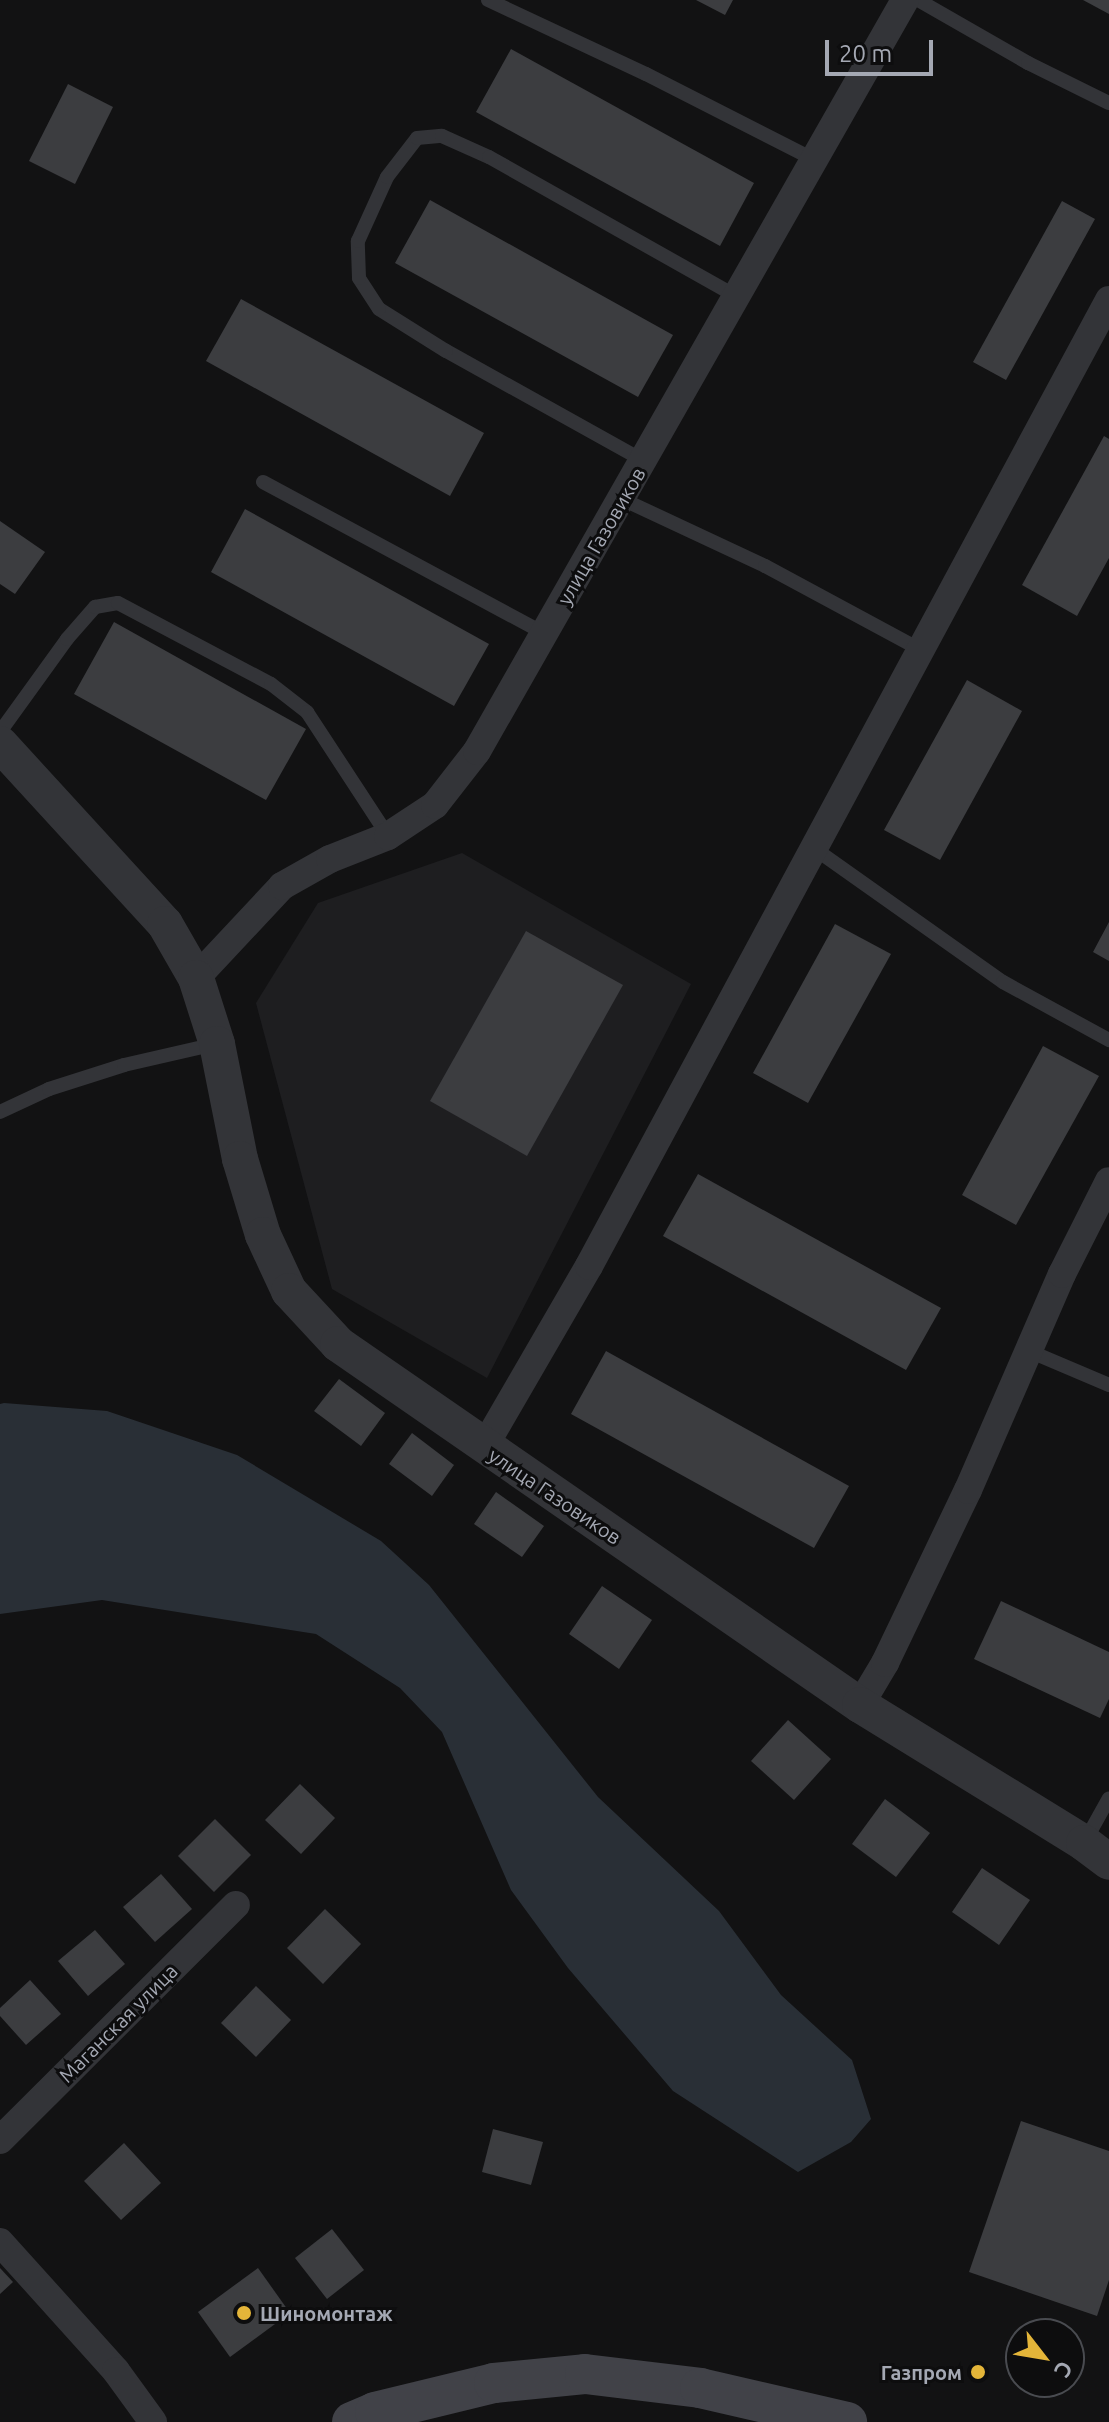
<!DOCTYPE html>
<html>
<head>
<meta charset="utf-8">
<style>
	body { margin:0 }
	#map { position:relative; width:1109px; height:2422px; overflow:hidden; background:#121213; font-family:Ubuntu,sans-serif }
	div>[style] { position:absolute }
	.built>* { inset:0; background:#1e1e20 }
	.water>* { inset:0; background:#292f36 }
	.building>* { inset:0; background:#3c3d40 }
	.service>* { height:14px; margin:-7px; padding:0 7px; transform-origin:7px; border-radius:7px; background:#333438 }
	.minor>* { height:28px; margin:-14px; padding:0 14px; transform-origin:14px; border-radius:14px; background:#333438 }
	.tertiary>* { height:36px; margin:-18px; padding:0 18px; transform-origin:18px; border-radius:18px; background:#333438 }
	.secondary>* { height:40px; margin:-20px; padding:0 20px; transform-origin:20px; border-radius:20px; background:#414248 }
	.dots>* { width:22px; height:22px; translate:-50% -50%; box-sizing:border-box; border:4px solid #0d0d0e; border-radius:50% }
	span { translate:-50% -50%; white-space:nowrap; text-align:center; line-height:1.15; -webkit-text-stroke:6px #0d0d0e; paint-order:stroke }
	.street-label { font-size:20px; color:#a4a8b3 }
	.poi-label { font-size:20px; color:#a4a8b3; font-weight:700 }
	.left { translate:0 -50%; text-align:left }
	.right { translate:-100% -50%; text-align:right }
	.north { position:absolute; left:1005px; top:2318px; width:80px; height:80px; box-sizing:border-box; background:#0d0d0e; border:2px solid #494b50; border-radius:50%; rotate:121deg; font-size:22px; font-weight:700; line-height:32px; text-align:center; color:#a4a8b3 }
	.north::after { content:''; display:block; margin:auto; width:28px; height:36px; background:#e4b539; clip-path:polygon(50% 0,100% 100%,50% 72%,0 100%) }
	.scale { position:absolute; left:825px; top:40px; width:108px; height:36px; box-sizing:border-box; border:4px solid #a4a8b3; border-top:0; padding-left:10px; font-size:24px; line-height:28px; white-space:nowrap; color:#a4a8b3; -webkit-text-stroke:6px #0d0d0e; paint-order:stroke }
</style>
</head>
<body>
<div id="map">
	<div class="built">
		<div style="clip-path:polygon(462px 853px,691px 984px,487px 1378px,332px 1289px,256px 1003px,318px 903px)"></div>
	</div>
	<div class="water">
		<div style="clip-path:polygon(4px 1403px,107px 1411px,237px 1455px,381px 1541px,429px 1585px,598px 1797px,719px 1911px,781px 1995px,852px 2060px,871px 2119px,851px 2142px,798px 2172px,673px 2091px,568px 1968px,511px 1890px,442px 1732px,400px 1688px,316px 1634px,102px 1600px,0 1614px,0 1404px)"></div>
	</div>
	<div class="building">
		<div style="clip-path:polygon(696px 0,733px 0,725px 15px)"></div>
		<div style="clip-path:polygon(1083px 0,1109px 0,1109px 14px)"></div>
		<div style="clip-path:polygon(511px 49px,754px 183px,720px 246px,476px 112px)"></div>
		<div style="clip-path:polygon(68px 84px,113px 107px,75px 184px,29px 161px)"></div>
		<div style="clip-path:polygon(430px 200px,673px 335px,638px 397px,395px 263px)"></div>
		<div style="clip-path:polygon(1062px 201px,1095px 219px,1006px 380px,973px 362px)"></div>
		<div style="clip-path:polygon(241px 299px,484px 433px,450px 496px,206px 361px)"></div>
		<div style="clip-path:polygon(1104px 436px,1109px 439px,1109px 558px,1077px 616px,1022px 585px)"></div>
		<div style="clip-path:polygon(245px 509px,489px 644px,454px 706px,211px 572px)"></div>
		<div style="clip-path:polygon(0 521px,45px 552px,15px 594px,0 584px)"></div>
		<div style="clip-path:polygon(114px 622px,306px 729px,266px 800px,74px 694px)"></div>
		<div style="clip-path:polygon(967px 680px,1022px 711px,940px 860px,884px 830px)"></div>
		<div style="clip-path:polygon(1109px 922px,1109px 961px,1093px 952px)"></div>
		<div style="clip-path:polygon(835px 924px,891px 954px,808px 1103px,753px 1073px)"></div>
		<div style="clip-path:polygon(526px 931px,623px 985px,527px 1156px,430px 1101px)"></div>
		<div style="clip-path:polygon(1043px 1046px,1099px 1076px,1016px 1225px,962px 1195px)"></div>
		<div style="clip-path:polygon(698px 1174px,941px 1308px,906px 1370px,663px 1236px)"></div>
		<div style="clip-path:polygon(606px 1351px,849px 1486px,814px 1548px,571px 1414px)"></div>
		<div style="clip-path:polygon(339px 1379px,385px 1413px,361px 1446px,314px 1411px)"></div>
		<div style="clip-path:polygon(412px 1433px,454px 1465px,432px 1496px,389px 1464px)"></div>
		<div style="clip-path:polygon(496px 1492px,544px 1526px,522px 1557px,474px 1524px)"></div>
		<div style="clip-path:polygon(602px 1586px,652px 1620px,619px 1669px,569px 1634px)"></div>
		<div style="clip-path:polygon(1001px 1601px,1109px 1652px,1109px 1699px,1100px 1718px,974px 1659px)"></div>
		<div style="clip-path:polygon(788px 1720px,831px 1759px,794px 1800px,751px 1761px)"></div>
		<div style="clip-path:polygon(300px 1784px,335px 1818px,301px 1854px,265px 1820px)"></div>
		<div style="clip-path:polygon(885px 1799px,930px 1833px,896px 1877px,852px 1844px)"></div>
		<div style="clip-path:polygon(215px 1819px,251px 1855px,214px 1892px,178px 1856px)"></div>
		<div style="clip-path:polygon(982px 1868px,1030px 1900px,999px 1945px,952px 1912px)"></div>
		<div style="clip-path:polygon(161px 1874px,192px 1909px,155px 1942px,123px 1907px)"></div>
		<div style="clip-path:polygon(325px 1909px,361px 1944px,323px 1984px,287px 1948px)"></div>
		<div style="clip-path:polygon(95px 1930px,125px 1964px,88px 1996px,58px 1961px)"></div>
		<div style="clip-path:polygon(30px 1980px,61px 2014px,26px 2045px,0 2016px,0 2008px)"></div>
		<div style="clip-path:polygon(256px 1986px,291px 2020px,256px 2057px,221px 2023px)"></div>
		<div style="clip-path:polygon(1021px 2121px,1109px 2151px,1109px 2280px,1097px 2316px,969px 2272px)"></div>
		<div style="clip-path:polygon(493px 2129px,543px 2142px,531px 2185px,482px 2172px)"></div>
		<div style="clip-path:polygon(124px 2143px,161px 2183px,121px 2220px,84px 2181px)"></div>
		<div style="clip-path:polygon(332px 2229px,364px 2270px,327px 2299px,295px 2258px)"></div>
		<div style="clip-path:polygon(0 2268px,13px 2282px,0 2294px)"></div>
		<div style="clip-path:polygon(258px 2268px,290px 2313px,230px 2357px,198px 2312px)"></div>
	</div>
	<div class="service">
		<div style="left:488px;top:0;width:174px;rotate:25.1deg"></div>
		<div style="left:646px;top:74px;width:190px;rotate:27deg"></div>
		<div style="left:918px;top:0;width:127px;rotate:29.8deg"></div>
		<div style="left:1028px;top:63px;width:90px;rotate:26.3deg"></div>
		<div style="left:644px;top:461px;width:227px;rotate:-150.9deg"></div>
		<div style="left:446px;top:351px;width:79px;rotate:-147.9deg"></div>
		<div style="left:379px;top:309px;width:37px;rotate:-123deg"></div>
		<div style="left:359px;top:278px;width:37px;rotate:-92deg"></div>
		<div style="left:358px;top:241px;width:70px;rotate:-65.6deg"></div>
		<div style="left:387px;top:177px;width:49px;rotate:-52.4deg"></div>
		<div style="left:417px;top:138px;width:25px;rotate:-5deg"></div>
		<div style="left:442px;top:136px;width:51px;rotate:24.1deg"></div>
		<div style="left:489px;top:157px;width:285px;rotate:29.4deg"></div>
		<div style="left:263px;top:482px;width:320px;rotate:28.3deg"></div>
		<div style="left:622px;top:499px;width:158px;rotate:25.1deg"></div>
		<div style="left:765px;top:566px;width:179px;rotate:28.3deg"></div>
		<div style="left:0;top:732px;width:115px;rotate:-54.2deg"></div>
		<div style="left:67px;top:639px;width:43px;rotate:-48.8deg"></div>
		<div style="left:95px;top:607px;width:23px;rotate:-10deg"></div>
		<div style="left:118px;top:603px;width:173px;rotate:27.9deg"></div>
		<div style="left:271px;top:684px;width:46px;rotate:37.9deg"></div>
		<div style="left:307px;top:712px;width:148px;rotate:56.8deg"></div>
		<div style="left:815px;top:849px;width:230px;rotate:35.3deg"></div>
		<div style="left:1003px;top:982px;width:121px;rotate:28.7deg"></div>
		<div style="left:0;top:1112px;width:54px;rotate:-25.1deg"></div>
		<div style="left:49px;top:1089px;width:79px;rotate:-17.7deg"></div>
		<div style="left:124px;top:1065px;width:94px;rotate:-12.9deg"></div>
		<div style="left:1029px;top:1351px;width:87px;rotate:23deg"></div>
		<div style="left:1084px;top:1843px;width:51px;rotate:-60.9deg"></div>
	</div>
	<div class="minor">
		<div style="left:196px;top:978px;width:126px;rotate:-46.9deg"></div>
		<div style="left:282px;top:886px;width:55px;rotate:-29.4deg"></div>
		<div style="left:330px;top:859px;width:62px;rotate:-21.6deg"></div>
		<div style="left:388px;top:836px;width:56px;rotate:-33.4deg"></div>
		<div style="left:435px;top:805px;width:68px;rotate:-52.1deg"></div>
		<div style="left:477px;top:751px;width:864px;rotate:-60.32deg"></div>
		<div style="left:484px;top:1447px;width:209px;rotate:-59.9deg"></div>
		<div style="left:589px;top:1266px;width:1097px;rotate:-61.71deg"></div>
		<div style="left:860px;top:1705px;width:49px;rotate:-59.2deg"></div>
		<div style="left:885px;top:1663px;width:192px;rotate:-64.4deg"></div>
		<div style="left:968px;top:1490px;width:236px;rotate:-66.5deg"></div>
		<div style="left:1062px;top:1274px;width:104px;rotate:-63.2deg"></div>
		<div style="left:0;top:2140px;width:333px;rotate:-44.9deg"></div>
		<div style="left:0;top:2242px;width:173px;rotate:48deg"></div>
		<div style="left:116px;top:2371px;width:63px;rotate:54deg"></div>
	</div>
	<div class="tertiary">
		<div style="left:0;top:744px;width:244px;rotate:47.5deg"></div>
		<div style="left:165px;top:924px;width:62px;rotate:60.1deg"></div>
		<div style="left:196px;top:978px;width:69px;rotate:72.3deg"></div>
		<div style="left:217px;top:1044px;width:117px;rotate:78.7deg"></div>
		<div style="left:240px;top:1159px;width:79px;rotate:73.2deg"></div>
		<div style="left:263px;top:1235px;width:62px;rotate:65.1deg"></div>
		<div style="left:289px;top:1291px;width:72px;rotate:47.2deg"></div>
		<div style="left:338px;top:1344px;width:635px;rotate:34.67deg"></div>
		<div style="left:860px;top:1705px;width:263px;rotate:31.6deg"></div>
		<div style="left:1084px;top:1843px;width:31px;rotate:37deg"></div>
	</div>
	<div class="secondary">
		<div style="left:352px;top:2422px;width:25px;rotate:-23deg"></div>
		<div style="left:375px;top:2412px;width:122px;rotate:-13.7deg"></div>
		<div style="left:494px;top:2383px;width:91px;rotate:-5.6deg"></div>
		<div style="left:585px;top:2374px;width:116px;rotate:6.9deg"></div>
		<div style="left:700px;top:2388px;width:151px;rotate:13deg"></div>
	</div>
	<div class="dots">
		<div style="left:244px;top:2313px;background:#e4b539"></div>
		<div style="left:978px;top:2372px;background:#e4b539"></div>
	</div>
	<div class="street-label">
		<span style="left:601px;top:536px;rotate:-60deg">улица Газовиков</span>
		<span style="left:555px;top:1496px;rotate:34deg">улица Газовиков</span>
		<span style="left:118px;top:2023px;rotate:-45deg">Маганская улица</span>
	</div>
	<div class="poi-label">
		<span class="left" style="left:260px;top:2313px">Шиномонтаж</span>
		<span class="right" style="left:962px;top:2372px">Газпром</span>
	</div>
	<div class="north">С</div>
	<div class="scale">20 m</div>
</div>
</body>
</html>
